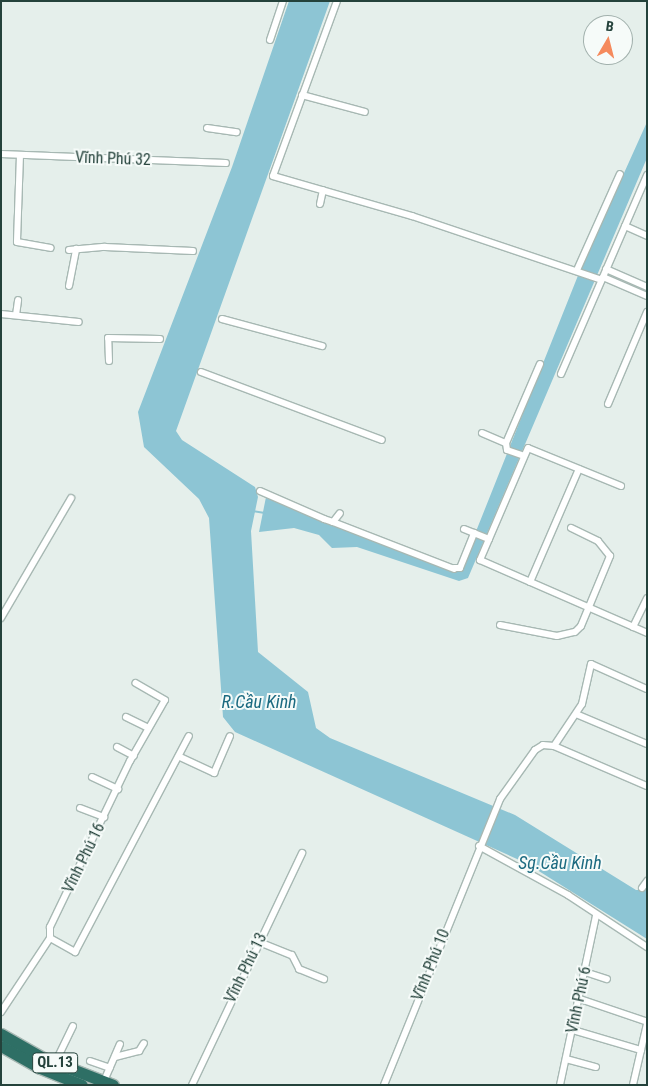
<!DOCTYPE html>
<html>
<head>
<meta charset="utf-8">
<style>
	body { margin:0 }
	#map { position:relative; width:648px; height:1086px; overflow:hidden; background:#e5efeb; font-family:"Roboto Condensed",sans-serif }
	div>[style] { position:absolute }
	.water>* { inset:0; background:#8dc5d4 }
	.stream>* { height:2px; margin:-1px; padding:0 1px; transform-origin:1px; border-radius:1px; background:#8dc5d4 }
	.roads { filter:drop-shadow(1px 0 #a7b8b3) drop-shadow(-1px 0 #a7b8b3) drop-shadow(0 1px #a7b8b3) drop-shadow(0 -1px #a7b8b3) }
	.street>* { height:6px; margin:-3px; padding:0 3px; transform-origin:3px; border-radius:3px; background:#fff }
	.highway>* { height:11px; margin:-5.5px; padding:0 5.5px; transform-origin:5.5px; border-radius:5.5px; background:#2e6f65 }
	span { translate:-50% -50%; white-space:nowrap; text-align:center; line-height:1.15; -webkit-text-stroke:4px #f6fbf9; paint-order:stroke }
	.shield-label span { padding:1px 4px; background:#f6fbf9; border:1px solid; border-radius:4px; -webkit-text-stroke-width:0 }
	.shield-label { font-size:15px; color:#24423b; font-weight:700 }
	.street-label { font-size:16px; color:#24423b }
	.water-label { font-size:18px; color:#1b6a80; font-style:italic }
	.frame { position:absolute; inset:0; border:2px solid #24423b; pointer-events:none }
	.north { position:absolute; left:583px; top:15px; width:50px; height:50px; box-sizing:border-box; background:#f6fbf9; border:1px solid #a2b1ad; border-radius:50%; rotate:8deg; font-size:14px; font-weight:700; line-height:20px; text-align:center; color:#24423b }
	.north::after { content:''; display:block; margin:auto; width:18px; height:22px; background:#f58a5d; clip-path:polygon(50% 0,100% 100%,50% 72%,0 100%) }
</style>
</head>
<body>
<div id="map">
	<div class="water">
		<div style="clip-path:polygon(289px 1px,330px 1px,176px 431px,182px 440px,255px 487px,258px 497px,251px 531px,258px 652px,308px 692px,316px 728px,330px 738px,515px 815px,636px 890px,647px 890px,647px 939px,526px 863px,235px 732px,223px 717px,209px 518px,199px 499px,144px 447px,138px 412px,232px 167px)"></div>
		<div style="clip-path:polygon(647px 122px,647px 158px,468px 578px,459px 581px,357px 547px,332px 548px,319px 535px,294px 528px,259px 532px,266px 497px,461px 569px,579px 273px)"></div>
	</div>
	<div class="stream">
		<div style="left:252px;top:511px;width:13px;rotate:9deg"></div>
	</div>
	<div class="roads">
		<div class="street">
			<div style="left:337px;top:1px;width:186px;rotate:110.1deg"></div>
			<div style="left:273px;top:176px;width:145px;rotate:16.1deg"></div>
			<div style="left:412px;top:216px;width:200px;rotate:18.6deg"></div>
			<div style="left:270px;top:40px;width:41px;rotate:-71.6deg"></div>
			<div style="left:302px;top:95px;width:65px;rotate:15.1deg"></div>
			<div style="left:207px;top:128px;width:30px;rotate:8deg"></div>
			<div style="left:1px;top:154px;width:225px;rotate:2.3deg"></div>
			<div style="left:20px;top:155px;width:87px;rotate:92deg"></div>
			<div style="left:17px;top:242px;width:34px;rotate:10deg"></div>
			<div style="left:320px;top:204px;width:14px;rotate:-78deg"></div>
			<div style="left:625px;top:226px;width:24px;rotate:24deg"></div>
			<div style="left:69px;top:250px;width:36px;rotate:-5deg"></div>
			<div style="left:105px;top:247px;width:88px;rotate:2.6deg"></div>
			<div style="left:606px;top:269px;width:45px;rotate:23.7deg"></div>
			<div style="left:577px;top:270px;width:105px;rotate:-65.9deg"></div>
			<div style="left:603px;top:277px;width:48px;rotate:23.4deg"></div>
			<div style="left:69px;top:286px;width:38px;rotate:-79deg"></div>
			<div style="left:1px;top:314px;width:78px;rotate:5.9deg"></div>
			<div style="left:16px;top:315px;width:15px;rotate:-82deg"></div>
			<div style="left:222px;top:319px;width:104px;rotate:15.1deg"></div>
			<div style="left:109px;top:361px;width:23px;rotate:-92deg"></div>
			<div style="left:108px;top:338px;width:52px;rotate:1.1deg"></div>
			<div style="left:201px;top:372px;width:193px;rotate:20.6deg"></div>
			<div style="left:561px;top:374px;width:217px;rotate:-66.6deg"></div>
			<div style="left:608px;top:404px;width:100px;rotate:-67deg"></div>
			<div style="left:482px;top:433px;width:26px;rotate:23deg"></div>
			<div style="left:506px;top:443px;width:7px;rotate:82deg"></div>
			<div style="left:507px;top:450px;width:18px;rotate:19deg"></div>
			<div style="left:506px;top:443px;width:86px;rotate:-66.7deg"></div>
			<div style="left:621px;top:486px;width:100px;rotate:-157.8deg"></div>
			<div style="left:528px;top:448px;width:122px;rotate:113.2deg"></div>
			<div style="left:480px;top:560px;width:182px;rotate:23.6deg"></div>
			<div style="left:260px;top:491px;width:70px;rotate:23.6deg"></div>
			<div style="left:324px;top:519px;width:9px;rotate:18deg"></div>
			<div style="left:333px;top:522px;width:11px;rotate:-52deg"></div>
			<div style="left:333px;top:522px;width:130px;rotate:21.2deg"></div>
			<div style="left:464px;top:529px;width:27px;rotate:22deg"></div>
			<div style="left:454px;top:568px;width:6px"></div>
			<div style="left:460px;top:568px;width:38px;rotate:-68deg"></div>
			<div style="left:530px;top:582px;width:123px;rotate:-66.6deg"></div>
			<div style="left:1px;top:618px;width:139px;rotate:-59.7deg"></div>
			<div style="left:500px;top:625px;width:58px;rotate:10.9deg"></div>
			<div style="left:557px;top:636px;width:18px;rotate:-13deg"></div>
			<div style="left:575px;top:632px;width:8px;rotate:-45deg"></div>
			<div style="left:581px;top:626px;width:76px;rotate:-67.5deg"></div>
			<div style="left:610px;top:556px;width:19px;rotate:-129deg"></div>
			<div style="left:598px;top:541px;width:30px;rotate:-154deg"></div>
			<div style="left:633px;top:627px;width:32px;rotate:-64deg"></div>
			<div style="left:576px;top:714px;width:77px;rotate:22.9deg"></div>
			<div style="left:126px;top:717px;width:25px;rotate:26deg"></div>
			<div style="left:554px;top:746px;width:50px;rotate:-56.3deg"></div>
			<div style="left:582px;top:704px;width:41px;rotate:-77.3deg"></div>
			<div style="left:591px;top:664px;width:61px;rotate:24.1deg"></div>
			<div style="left:117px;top:747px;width:19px;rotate:28deg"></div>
			<div style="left:180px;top:757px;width:38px;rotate:25deg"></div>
			<div style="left:214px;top:773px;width:40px;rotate:-66.6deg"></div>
			<div style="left:92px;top:777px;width:29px;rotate:25deg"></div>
			<div style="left:80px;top:808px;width:26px;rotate:21deg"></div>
			<div style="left:479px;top:846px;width:102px;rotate:28.8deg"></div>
			<div style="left:568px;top:895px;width:95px;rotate:33.4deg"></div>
			<div style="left:642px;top:888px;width:9px;rotate:-54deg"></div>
			<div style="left:50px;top:938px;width:29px;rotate:29deg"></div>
			<div style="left:75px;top:952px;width:244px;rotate:-62.2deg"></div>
			<div style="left:259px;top:942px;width:35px;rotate:22deg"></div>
			<div style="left:292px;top:955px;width:16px;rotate:63deg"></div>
			<div style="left:299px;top:969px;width:27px;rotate:22deg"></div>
			<div style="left:585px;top:972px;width:23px;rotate:18deg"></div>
			<div style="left:580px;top:999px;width:69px;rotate:18.7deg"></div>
			<div style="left:1px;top:1012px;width:89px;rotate:-56.5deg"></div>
			<div style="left:50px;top:938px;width:11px;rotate:-90deg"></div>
			<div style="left:50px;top:927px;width:184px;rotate:-64.3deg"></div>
			<div style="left:130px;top:761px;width:70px;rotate:-60.2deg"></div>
			<div style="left:165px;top:700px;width:34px;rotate:-150deg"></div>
			<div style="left:573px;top:1030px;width:71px;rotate:16.4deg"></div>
			<div style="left:641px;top:1050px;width:36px;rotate:103deg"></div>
			<div style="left:641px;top:1050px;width:28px;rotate:-77deg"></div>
			<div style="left:115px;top:1057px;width:25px;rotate:-14deg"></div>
			<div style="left:139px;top:1051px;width:9px;rotate:-58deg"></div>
			<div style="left:566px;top:1059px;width:31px;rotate:15deg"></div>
			<div style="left:90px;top:1061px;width:21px;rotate:19deg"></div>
			<div style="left:55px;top:1063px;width:41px;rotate:-64.1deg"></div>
			<div style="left:104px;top:1081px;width:40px;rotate:-66.6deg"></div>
			<div style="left:192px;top:1085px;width:257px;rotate:-64.6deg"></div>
			<div style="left:384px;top:1085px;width:309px;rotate:-67.9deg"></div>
			<div style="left:500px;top:799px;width:60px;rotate:-54.5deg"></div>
			<div style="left:535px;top:750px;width:9px;rotate:-32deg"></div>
			<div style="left:543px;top:745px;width:11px;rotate:5deg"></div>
			<div style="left:554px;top:746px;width:101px;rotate:23.3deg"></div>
			<div style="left:560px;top:1085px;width:174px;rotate:-78deg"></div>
		</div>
		<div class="highway">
			<div style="left:1px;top:1034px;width:48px;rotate:29.7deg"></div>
			<div style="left:43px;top:1058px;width:75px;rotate:21.1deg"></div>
			<div style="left:1px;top:1046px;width:45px;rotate:29.4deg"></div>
			<div style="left:40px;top:1068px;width:45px;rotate:22deg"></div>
		</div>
	</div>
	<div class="shield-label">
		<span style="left:55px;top:1063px">QL.13</span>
	</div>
	<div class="street-label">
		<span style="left:113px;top:159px;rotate:2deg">Vĩnh Phú 32</span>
		<span style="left:84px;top:858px;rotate:-64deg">Vĩnh Phú 16</span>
		<span style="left:431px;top:965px;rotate:-68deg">Vĩnh Phú 10</span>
		<span style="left:246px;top:968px;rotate:-64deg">Vĩnh Phú 13</span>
		<span style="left:579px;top:1000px;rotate:-78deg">Vĩnh Phú 6</span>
	</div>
	<div class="water-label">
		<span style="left:259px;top:702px">R.Cầu Kinh</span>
		<span style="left:560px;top:863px">Sg.Cầu Kinh</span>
	</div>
	<div class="frame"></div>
	<div class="north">B</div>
</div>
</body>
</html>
